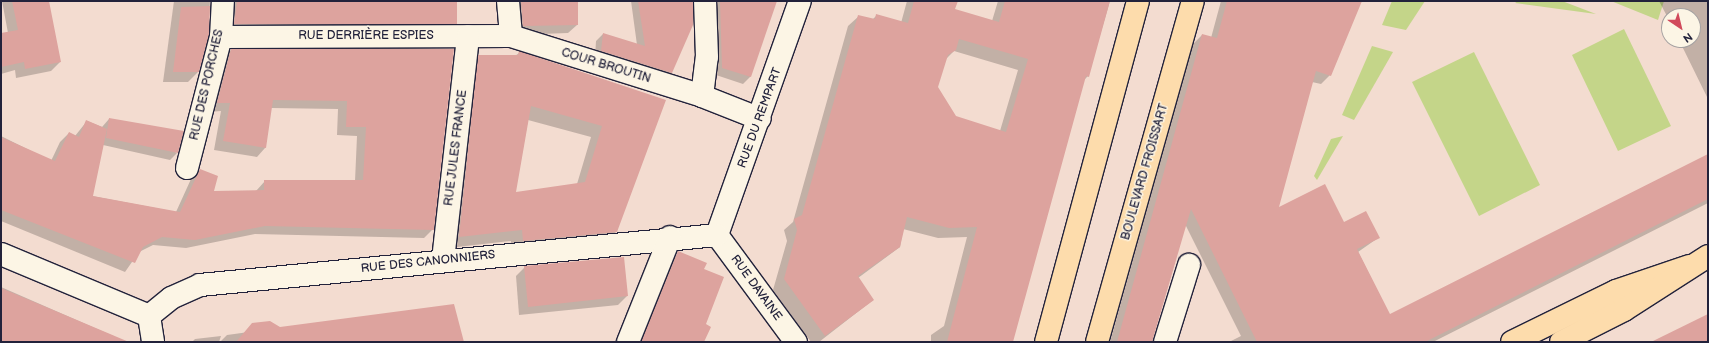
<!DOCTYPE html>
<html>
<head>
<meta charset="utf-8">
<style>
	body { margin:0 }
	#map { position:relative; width:1709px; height:343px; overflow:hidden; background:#f3dcd0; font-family:"Balsamiq Sans",sans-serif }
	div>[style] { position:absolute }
	.green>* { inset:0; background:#c4d589 }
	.shadow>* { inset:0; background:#0003 }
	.building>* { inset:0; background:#dda39e }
	.roads { filter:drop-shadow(1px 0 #22223b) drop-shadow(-1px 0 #22223b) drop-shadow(0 1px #22223b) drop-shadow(0 -1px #22223b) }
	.minor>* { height:22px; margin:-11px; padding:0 11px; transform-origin:11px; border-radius:11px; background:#fcf5e5 }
	.major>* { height:22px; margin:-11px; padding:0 11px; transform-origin:11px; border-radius:11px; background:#fddcac }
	span { translate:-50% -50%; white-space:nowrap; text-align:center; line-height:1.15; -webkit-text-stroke:3px #fcf5e5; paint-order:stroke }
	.street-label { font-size:12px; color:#22223b }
	.frame { position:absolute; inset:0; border:2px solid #22223b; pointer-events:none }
	.north { position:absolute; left:1661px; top:8px; width:40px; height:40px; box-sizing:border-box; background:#fcf5e5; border:1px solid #a5a1a1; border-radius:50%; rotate:145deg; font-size:11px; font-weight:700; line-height:16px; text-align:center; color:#22223b }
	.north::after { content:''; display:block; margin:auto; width:14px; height:18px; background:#d1495b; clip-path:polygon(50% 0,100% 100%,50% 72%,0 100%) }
</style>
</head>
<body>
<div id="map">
	<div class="green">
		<div style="clip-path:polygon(1392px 1px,1425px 1px,1406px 30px,1382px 25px)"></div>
		<div style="clip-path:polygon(1518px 1px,1562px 1px,1596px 14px,1515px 3px)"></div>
		<div style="clip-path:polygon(1611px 1px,1664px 1px,1658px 20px)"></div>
		<div style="clip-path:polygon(1624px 29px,1671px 126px,1618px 151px,1572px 55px)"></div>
		<div style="clip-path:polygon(1372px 46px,1393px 52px,1354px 120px,1342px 115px)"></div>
		<div style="clip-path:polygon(1474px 52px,1540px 185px,1479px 216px,1412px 82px)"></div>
		<div style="clip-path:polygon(1343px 136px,1317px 180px,1314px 176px,1331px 139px)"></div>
	</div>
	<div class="shadow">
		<div style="clip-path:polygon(2px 1px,48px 1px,60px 62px,51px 71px,16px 78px,15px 70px,1px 74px,1px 34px,8px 33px)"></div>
		<div style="clip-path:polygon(174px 1px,210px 1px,208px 35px,198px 72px,188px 82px,163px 82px)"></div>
		<div style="clip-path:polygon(221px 1px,456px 1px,456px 23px,447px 33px,225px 34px)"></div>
		<div style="clip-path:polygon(512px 1px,577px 1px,577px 25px,568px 33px,514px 35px)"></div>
		<div style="clip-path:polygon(631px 1px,693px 1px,692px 25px,671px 73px,664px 80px,595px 58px,596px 41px,603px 34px,637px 45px)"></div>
		<div style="clip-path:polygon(713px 1px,775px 1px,750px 77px,743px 84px,716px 75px)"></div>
		<div style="clip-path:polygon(evenodd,907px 1px,956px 1px,954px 10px,992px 21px,998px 1px,1110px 1px,1088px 76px,1083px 81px,1011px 342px,931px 342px,931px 335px,944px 326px,967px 237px,938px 238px,903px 229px,900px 247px,858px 278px,873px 300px,819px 342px,811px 342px,773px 290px,787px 241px,784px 230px,793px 222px,848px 26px,859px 16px,872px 20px,877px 15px,901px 23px,907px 1px,954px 51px,1018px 70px,1000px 131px,955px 117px,937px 87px,946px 59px,954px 51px)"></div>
		<div style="clip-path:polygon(1221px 1px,1361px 1px,1330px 75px,1321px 84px,1312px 82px,1277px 209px,1344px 223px,1378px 238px,1358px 252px,1390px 316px,1708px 155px,1708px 203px,1433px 342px,1229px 342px,1241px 336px,1185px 224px,1150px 342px,1110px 342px,1193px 44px,1202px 35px,1211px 38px)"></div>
		<div style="clip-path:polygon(1659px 1px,1708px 1px,1708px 99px,1679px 40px,1693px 40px,1693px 16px,1669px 16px,1669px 20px)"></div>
		<div style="clip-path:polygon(231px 50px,453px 50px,433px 229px,424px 238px,255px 234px,186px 248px,153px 245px,139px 252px,125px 272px,1px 221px,1px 136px,51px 161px,60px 142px,69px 133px,75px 136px,87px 121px,102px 127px,109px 119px,177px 153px,170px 160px,103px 145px,92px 196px,176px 212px,191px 179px,200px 170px,212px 192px,256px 191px,265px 181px,355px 181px,357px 136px,337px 135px,338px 109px,271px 108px,265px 148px,257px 157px,214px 150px,221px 111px,209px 112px,222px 59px)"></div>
		<div style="clip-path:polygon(evenodd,519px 53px,664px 100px,616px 232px,604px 243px,511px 252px,511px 241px,448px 248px,467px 68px,479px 56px,515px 56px,519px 53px,528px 120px,591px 137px,577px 184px,515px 193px,528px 120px)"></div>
		<div style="clip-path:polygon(680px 252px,702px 270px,703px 342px,635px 342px,669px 263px)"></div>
		<div style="clip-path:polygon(525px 267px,627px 296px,618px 305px,519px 315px,516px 276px)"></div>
		<div style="clip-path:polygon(1px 287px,113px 336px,115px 342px,1px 342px)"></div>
		<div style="clip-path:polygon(279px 328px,463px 342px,220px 342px,227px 335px)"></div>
		<div style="clip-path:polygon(221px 336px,219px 342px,192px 342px,195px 339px)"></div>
	</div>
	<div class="building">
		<div style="clip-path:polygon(12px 1px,49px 1px,61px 62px,25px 69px,24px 62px,1px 67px,1px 33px,18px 30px)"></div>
		<div style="clip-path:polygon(237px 1px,457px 1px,457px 24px,234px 24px)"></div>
		<div style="clip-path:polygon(521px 1px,578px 1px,578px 25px,523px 26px)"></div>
		<div style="clip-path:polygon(638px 1px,693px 1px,693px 25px,672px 73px,601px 51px,603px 33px,645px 46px)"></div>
		<div style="clip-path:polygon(720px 1px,777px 1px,751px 77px,722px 68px)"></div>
		<div style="clip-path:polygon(evenodd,914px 1px,958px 1px,955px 9px,999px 22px,1005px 1px,1110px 1px,1089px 77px,1086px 76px,1013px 342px,947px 342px,977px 227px,949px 228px,907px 217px,900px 247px,858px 276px,874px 300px,825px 336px,784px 279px,797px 230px,794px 219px,802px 215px,858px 15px,875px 19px,876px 14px,908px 23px,914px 1px,959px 39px,1028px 59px,1006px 132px,956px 116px,938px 87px,948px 55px,956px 50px,959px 39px)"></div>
		<div style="clip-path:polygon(1227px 1px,1362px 1px,1331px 76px,1316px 71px,1279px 207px,1325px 184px,1344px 222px,1366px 211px,1380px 238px,1357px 249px,1390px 314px,1708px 154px,1708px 199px,1425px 342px,1257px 342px,1191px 209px,1152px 342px,1117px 342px,1202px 34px,1217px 38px)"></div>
		<div style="clip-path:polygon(210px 6px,209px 35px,199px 72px,173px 72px,181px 7px)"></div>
		<div style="clip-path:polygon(231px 49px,454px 49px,434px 230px,265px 226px,195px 240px,162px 237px,143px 247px,135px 263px,1px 210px,1px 137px,55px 161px,69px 132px,79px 137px,86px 120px,107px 129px,93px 196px,180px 212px,200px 169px,218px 176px,214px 191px,264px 190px,264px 180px,363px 180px,366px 127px,346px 127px,347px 101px,273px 100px,266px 148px,223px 141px,230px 103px,217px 103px)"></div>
		<div style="clip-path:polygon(evenodd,519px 51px,666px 100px,617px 232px,523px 241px,522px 230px,459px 237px,478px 55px,518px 55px,519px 51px,531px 106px,602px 126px,585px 182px,516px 192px,531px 106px)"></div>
		<div style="clip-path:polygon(109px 118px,184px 131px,178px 153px,106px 138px)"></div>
		<div style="clip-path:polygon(678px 251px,707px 263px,704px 269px,724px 277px,706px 324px,711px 327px,704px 342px,641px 342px)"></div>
		<div style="clip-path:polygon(624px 257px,628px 296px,528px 307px,524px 266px)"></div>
		<div style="clip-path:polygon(1px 288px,129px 342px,1px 342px)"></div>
		<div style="clip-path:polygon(454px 304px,464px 342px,236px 342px,252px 323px,270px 321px,280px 327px)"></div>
		<div style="clip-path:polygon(1708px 314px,1708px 342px,1651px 342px)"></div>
	</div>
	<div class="roads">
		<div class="minor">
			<div style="left:508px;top:1px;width:35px;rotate:85deg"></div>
			<div style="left:221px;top:37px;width:290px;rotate:-0.2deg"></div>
			<div style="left:511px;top:36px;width:200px;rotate:17.4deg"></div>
			<div style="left:702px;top:96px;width:62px;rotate:21.6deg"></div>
			<div style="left:702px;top:96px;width:39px;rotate:-83deg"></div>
			<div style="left:707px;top:57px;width:56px;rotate:-92deg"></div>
			<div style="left:187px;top:168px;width:135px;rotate:-75.5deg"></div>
			<div style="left:221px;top:37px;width:36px;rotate:-87deg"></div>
			<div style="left:717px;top:235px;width:248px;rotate:-70.5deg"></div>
			<div style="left:717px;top:235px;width:133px;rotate:53.6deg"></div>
			<div style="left:1px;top:254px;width:160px;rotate:22.7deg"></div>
			<div style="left:443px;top:260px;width:225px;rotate:-83.6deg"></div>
			<div style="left:149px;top:316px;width:28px;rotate:-39deg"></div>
			<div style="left:171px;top:298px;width:32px;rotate:-24deg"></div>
			<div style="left:200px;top:285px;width:519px;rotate:-5.52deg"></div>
			<div style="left:149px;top:316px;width:26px;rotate:81deg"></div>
			<div style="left:628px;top:342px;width:113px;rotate:-68.2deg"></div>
			<div style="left:1165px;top:342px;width:81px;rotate:-72.7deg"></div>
		</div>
		<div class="major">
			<div style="left:1046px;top:342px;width:353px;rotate:-74.9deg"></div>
			<div style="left:1097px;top:342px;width:354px;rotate:-74.3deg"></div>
			<div style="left:1512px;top:342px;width:116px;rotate:-26.1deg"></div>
			<div style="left:1616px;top:291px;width:77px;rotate:-18.9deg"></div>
			<div style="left:1561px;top:342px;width:71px;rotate:-26.9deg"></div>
			<div style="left:1624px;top:310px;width:100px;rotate:-32.7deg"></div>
		</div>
	</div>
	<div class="street-label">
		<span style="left:366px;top:36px">RUE DERRIÈRE ESPIES</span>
		<span style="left:606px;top:66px;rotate:17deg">COUR BROUTIN</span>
		<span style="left:207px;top:85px;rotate:-77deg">RUE DES PORCHES</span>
		<span style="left:760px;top:118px;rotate:-70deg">RUE DU REMPART</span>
		<span style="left:456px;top:148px;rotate:-83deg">RUE JULES FRANCE</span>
		<span style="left:1145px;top:172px;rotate:-74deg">BOULEVARD FROISSART</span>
		<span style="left:428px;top:262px;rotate:-6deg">RUE DES CANONNIERS</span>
		<span style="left:756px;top:288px;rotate:54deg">RUE DAVAINE</span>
	</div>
	<div class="frame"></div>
	<div class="north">N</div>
</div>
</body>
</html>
